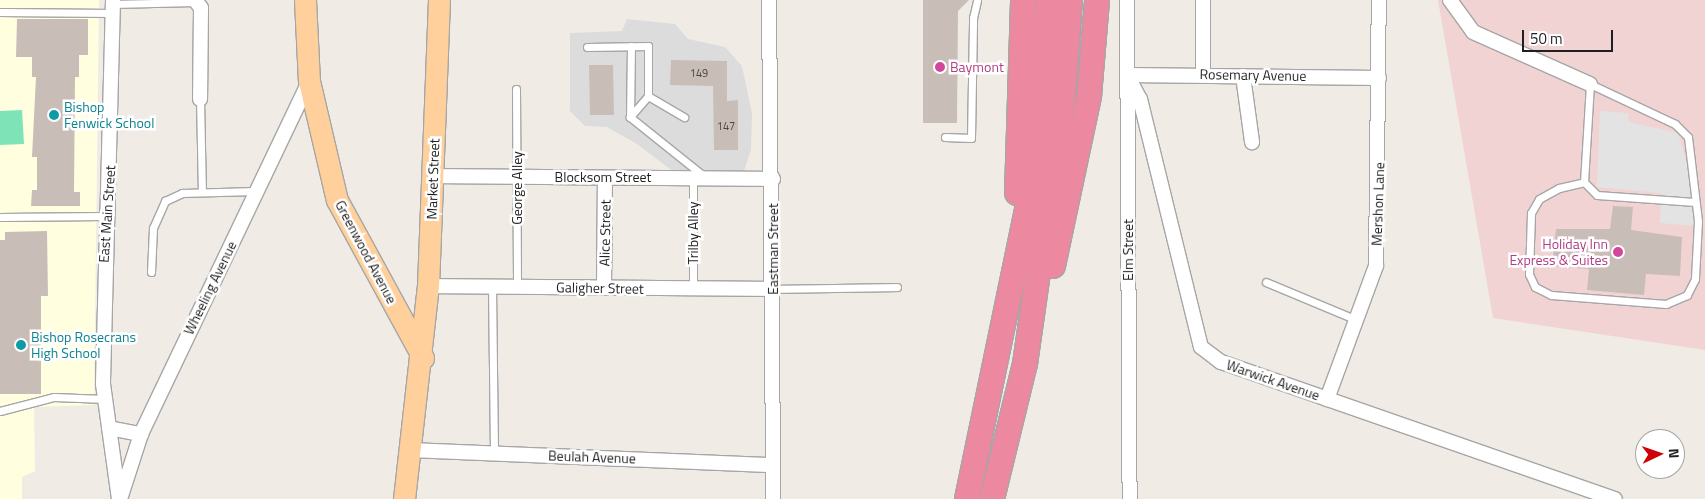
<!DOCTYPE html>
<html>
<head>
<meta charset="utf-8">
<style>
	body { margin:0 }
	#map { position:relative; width:1705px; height:499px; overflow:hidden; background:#f0ece5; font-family:"Titillium Web",sans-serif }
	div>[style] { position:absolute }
	.residential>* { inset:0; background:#dddcdc }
	.commercial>* { inset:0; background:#f2d3d3 }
	.education>* { inset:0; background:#fffedf }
	.pitch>* { inset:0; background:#7ee4b8 }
	.parking>* { inset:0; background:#e3e3e3 }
	.building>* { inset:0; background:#c8beb7 }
	.roads { filter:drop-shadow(1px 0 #a6a6a6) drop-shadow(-1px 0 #a6a6a6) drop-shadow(0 1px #a6a6a6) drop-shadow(0 -1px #a6a6a6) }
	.service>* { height:7px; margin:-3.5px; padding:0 3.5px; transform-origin:3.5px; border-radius:3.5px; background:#fff }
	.minor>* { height:14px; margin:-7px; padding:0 7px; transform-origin:7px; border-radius:7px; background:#fff }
	.primary>* { height:21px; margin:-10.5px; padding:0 10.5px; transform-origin:10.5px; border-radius:10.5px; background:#ffd09b }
	.motorway>* { height:24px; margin:-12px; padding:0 12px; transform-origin:12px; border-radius:12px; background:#ec889f }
	.dots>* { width:14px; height:14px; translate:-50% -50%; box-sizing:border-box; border:2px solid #fff; border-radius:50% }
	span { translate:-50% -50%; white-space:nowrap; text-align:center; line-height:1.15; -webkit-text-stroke:5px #fff; paint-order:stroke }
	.number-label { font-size:11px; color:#494745 }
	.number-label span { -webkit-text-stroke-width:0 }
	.hotel-label { font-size:14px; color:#b23c85 }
	.left { translate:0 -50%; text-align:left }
	.right { translate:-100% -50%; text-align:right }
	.street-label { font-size:14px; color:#1f1f1f }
	.culture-label { font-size:14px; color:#0d838f }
	.north { position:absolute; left:1635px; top:429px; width:50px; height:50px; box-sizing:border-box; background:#fff; border:1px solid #a5a5a5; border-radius:50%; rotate:87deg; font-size:14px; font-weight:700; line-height:20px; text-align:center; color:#1f1f1f }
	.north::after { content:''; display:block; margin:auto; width:18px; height:22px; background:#ce0008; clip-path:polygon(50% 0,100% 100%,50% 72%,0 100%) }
	.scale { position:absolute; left:1522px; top:30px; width:91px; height:22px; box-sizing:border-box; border:2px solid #1f1f1f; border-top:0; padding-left:6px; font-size:15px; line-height:18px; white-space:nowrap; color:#1f1f1f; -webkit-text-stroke:4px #fff; paint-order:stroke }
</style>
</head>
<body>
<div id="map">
	<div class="residential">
		<div style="clip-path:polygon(627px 19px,675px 24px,688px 39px,725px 47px,742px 66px,752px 113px,751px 150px,744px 171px,674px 172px,637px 144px,607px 127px,585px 126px,570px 111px,570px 33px,622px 31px)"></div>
	</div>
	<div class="commercial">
		<div style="clip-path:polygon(1438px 0,1705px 0,1705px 350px,1493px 318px)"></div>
	</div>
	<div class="education">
		<div style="clip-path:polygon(0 0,99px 0,94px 405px,34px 407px,35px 471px,22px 477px,22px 499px,0 499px)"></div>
	</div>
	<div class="pitch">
		<div style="clip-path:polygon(22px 110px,24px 144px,0 145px,0 111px)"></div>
	</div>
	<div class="parking">
		<div style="clip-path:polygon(1600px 111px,1628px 113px,1629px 122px,1678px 133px,1689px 170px,1694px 226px,1660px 223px,1661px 193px,1597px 187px)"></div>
	</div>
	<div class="building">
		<div style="clip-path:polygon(923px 0,969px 0,958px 11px,957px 123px,923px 123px)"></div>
		<div style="clip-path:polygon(17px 19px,88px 19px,88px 55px,79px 55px,79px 77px,75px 77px,74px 192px,80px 192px,80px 206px,31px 206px,32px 190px,37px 190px,37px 157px,32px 157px,36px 77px,32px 77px,32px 57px,16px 57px)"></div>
		<div style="clip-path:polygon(671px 60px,727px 61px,727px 101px,738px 100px,738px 150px,714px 150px,713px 86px,670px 85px)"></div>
		<div style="clip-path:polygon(589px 65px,613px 65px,614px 115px,590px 115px)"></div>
		<div style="clip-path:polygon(1613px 206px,1633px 207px,1631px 230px,1682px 237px,1680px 276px,1646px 274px,1644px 295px,1587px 290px,1589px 269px,1552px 266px,1556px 229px,1610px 229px)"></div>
		<div style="clip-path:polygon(47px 231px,48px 296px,41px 296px,41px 394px,0 394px,0 240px,5px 240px,5px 232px)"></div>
	</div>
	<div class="roads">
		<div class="service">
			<div style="left:113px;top:4px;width:82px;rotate:-1.4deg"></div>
			<div style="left:0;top:12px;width:112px;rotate:0.5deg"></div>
			<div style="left:631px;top:46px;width:71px;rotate:90.8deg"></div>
			<div style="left:630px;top:117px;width:96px;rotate:38.7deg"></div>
			<div style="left:587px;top:47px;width:61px;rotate:-0.9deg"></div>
			<div style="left:648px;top:46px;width:50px;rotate:90deg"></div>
			<div style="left:648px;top:96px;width:28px;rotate:131deg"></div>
			<div style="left:1590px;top:84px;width:94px;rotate:25.2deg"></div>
			<div style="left:1675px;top:124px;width:18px;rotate:45deg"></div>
			<div style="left:1688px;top:137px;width:85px;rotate:83.2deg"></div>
			<div style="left:1698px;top:221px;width:58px;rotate:93deg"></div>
			<div style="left:1695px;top:279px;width:18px;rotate:117deg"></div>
			<div style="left:1687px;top:295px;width:23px;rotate:157deg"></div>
			<div style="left:1666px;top:304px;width:115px;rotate:-175.5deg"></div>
			<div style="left:1551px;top:295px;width:18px;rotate:-153deg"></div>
			<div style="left:1535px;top:287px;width:14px;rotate:-115deg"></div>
			<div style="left:1529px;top:274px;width:61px;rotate:-88.1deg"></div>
			<div style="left:1531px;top:213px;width:16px;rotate:-60deg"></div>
			<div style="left:1539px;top:199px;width:23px;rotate:-29deg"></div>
			<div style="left:1559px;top:188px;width:26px;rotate:-13deg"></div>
			<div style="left:1584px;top:182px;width:98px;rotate:-86.5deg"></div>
			<div style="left:516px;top:89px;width:198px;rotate:89.7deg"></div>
			<div style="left:648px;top:96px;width:42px;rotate:30.3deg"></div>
			<div style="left:200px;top:99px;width:92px;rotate:88.8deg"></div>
			<div style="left:945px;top:137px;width:26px;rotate:2deg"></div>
			<div style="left:971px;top:138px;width:120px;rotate:-89deg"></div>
			<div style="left:973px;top:18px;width:18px;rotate:-77deg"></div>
			<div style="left:693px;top:178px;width:111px;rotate:90deg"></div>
			<div style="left:1584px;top:182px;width:18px;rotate:45deg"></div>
			<div style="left:1597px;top:195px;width:98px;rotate:4.1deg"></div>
			<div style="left:0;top:217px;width:104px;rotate:-0.6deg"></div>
			<div style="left:151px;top:272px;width:44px;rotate:-87.4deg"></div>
			<div style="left:153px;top:228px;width:30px;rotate:-66deg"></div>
			<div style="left:165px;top:201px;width:19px;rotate:-25deg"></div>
			<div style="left:182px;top:193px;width:74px;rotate:-1.5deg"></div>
			<div style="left:1266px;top:282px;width:99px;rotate:22.7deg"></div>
			<div style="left:492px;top:287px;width:166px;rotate:89.3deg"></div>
			<div style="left:772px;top:289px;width:125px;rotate:-0.9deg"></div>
			<div style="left:0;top:411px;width:56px;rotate:-14.5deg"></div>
			<div style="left:54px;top:397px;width:51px;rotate:2.2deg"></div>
		</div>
		<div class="minor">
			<div style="left:113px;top:0;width:384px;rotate:91.5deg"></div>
			<div style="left:103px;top:384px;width:116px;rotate:82.1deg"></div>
			<div style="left:195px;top:0;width:10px;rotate:53deg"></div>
			<div style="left:201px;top:8px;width:91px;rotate:90.6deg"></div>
			<div style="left:769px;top:0;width:499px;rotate:89.5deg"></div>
			<div style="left:1127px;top:0;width:499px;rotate:89.7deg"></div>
			<div style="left:1450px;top:0;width:39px;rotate:54deg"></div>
			<div style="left:1473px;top:32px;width:128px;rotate:24deg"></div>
			<div style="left:1203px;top:75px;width:75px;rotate:-90deg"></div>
			<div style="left:1243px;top:76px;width:67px;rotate:82.2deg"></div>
			<div style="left:1379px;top:78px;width:252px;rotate:-179.3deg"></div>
			<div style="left:1127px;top:75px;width:27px;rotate:62deg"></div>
			<div style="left:1140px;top:99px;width:255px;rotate:76.2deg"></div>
			<div style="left:1201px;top:347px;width:25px;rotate:37deg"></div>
			<div style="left:1221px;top:362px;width:417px;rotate:19.2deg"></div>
			<div style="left:434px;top:176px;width:339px;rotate:0.5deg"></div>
			<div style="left:428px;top:286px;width:344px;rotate:0.5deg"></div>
			<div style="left:604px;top:288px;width:110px;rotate:-89.5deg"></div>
			<div style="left:1327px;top:399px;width:142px;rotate:-69.8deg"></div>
			<div style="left:1376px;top:266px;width:266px;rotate:-89.4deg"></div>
			<div style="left:109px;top:428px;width:33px;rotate:11deg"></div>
			<div style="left:411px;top:450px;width:362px;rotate:2.4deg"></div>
			<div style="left:121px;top:496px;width:65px;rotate:-72.1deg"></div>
			<div style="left:141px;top:434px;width:391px;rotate:-64.5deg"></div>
		</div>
		<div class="primary">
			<div style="left:305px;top:0;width:81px;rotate:87.2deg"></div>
			<div style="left:309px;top:81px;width:122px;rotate:76.8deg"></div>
			<div style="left:337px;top:200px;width:180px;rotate:61.4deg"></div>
			<div style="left:404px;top:499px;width:214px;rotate:-83.6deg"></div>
			<div style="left:428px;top:286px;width:286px;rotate:-87.8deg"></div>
		</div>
		<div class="motorway">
			<div style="left:1017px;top:193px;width:193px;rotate:-88.2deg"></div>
			<div style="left:1053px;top:266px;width:174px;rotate:-78deg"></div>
			<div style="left:1089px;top:96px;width:96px;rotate:-85.2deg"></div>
			<div style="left:967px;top:499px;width:305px;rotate:-78.3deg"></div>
			<div style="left:1029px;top:200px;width:201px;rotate:-84.6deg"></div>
			<div style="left:992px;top:499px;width:139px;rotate:-76.3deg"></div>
			<div style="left:1025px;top:364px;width:269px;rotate:-81.9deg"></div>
			<div style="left:1063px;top:98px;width:98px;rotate:-85.9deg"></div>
		</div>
	</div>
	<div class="dots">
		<div style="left:940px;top:67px;background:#d1479c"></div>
		<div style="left:54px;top:115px;background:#0f9aa8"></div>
		<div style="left:1618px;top:252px;background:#d1479c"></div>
		<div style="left:21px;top:345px;background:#0f9aa8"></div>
	</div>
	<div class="number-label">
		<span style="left:699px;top:73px">149</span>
		<span style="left:726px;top:126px">147</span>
	</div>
	<div class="hotel-label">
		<span class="left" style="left:950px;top:67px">Baymont</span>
		<span class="right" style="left:1608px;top:252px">Holiday Inn<br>Express &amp; Suites</span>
	</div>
	<div class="street-label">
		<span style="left:1253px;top:75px;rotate:1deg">Rosemary Avenue</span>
		<span style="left:603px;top:177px">Blocksom Street</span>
		<span style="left:433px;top:179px;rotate:-88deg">Market Street</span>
		<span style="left:517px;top:188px;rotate:-90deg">George Alley</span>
		<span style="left:1378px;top:204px;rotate:-88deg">Mershon Lane</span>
		<span style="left:107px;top:214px;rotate:-86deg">East Main Street</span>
		<span style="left:605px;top:233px;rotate:-89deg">Alice Street</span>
		<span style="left:693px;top:233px;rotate:-90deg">Trilby Alley</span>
		<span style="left:773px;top:249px;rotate:-90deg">Eastman Street</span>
		<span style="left:1128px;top:250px;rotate:-90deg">Elm Street</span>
		<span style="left:366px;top:252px;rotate:62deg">Greenwood Avenue</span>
		<span style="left:210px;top:288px;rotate:-64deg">Wheeling Avenue</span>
		<span style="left:600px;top:288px;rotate:1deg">Galigher Street</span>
		<span style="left:1273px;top:380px;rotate:19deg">Warwick Avenue</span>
		<span style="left:592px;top:457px;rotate:2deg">Beulah Avenue</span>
	</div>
	<div class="culture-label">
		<span class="left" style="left:64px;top:115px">Bishop<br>Fenwick School</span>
		<span class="left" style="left:31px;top:345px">Bishop Rosecrans<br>High School</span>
	</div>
	<div class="north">N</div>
	<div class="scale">50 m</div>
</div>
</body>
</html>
